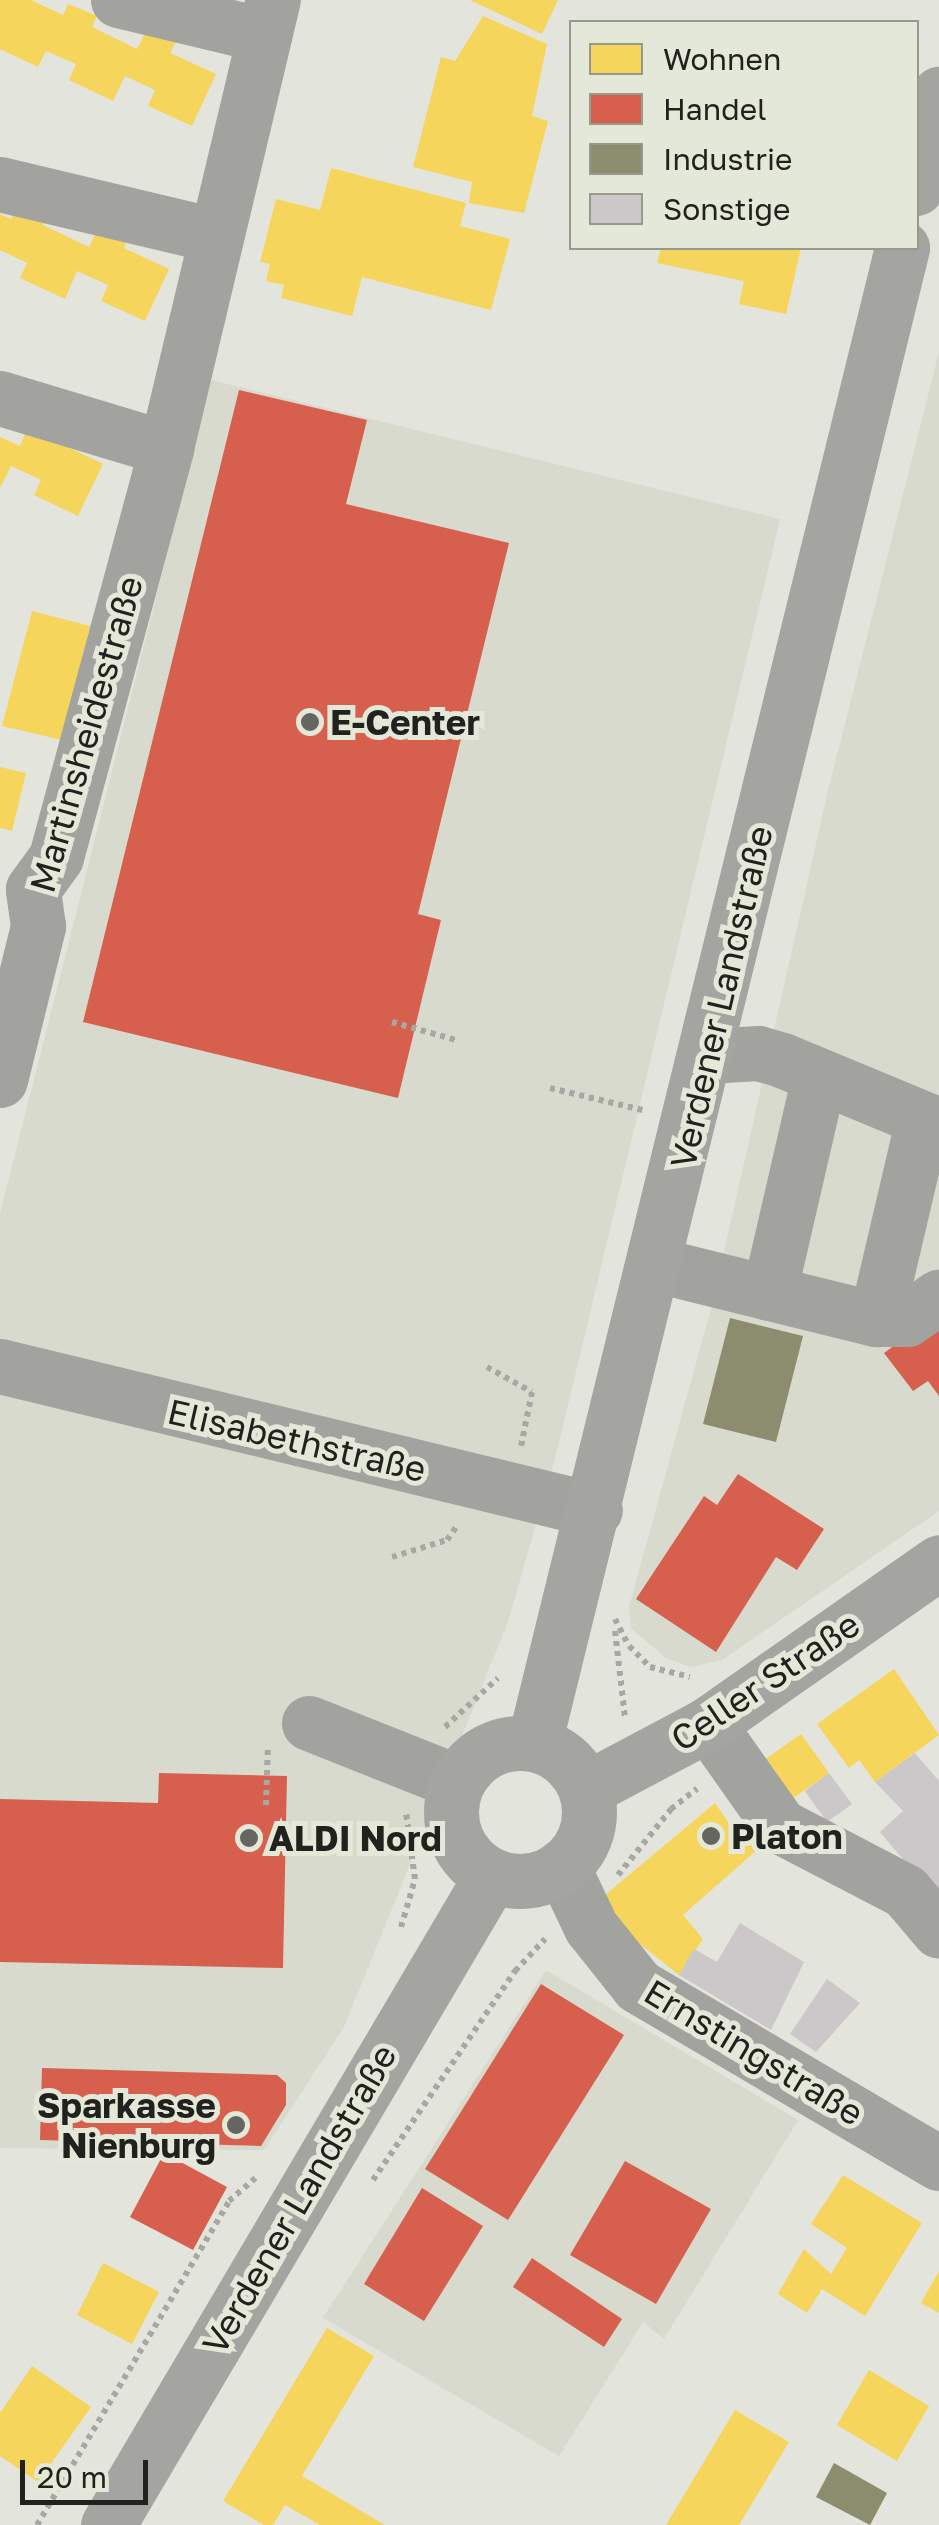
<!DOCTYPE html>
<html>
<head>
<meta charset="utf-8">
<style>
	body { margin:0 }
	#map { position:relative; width:939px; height:2525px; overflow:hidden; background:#e3e4dc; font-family:"Golos Text",sans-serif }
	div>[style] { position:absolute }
	.built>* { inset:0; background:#d7dacc }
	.homes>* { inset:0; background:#f6d55c }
	.shops>* { inset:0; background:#d6604d }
	.industry>* { inset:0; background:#8c8c6e }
	.building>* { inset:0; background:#ccc7c8 }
	.path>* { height:6px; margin-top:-3px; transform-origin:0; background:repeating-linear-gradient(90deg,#a7a8a4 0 5px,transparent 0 10px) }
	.minor>* { height:55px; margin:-27.5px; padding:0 27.5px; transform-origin:27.5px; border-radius:27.5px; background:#a2a39f }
	.major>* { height:55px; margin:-27.5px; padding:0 27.5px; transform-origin:27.5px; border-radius:27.5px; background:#a4a5a0 }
	.major>.ring { margin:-27.5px; padding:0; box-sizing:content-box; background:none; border:55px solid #a4a5a0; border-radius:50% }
	.dots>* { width:28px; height:28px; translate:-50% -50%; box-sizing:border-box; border:5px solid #e4e8d9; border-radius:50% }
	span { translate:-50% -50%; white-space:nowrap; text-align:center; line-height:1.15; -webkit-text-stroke:10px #e4e8d9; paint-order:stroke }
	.poi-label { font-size:35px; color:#21221d; font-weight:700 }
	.left { translate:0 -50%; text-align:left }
	.right { translate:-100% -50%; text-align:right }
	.street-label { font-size:35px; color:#21221d }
	.legend { position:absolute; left:569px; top:20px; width:350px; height:230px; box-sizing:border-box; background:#e4e8d9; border:2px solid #96998e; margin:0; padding:12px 18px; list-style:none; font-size:30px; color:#21221d }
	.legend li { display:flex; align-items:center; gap:20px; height:50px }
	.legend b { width:50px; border:2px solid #96998e }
	.scale { position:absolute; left:20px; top:2460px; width:128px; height:45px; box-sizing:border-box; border:5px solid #21221d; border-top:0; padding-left:12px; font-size:30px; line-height:35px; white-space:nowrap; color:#21221d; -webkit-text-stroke:8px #e4e8d9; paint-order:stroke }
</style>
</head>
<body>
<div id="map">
	<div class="built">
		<div style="clip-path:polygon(939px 352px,939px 1511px,722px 1660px,690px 1667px,666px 1658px,631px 1628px,629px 1607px,712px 1305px,827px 795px)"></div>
		<div style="clip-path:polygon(211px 380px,780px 519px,557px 1451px,508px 1622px,344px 2027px,264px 2150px,0 2148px,0 1214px)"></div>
		<div style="clip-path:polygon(546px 1970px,798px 2120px,664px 2339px,643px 2322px,559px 2456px,323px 2318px)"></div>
	</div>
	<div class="homes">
		<div style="clip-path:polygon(0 0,31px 0,63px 15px,68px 4px,97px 16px,92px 27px,137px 49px,147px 29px,176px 42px,170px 53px,216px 74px,192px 126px,148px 106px,155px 90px,125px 76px,113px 101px,69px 80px,76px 64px,46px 51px,38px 67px,0 49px)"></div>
		<div style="clip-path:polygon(470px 0,558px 0,542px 34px)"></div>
		<div style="clip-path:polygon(483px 16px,547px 44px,532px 116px,548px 121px,524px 213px,469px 203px,472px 182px,413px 167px,441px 57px,455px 61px)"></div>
		<div style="clip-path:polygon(331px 168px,466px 203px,460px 226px,510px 239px,491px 310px,362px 277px,352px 316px,281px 298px,284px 285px,266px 281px,270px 264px,260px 262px,276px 199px,320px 210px)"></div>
		<div style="clip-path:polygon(19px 201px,48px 215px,43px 225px,89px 247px,100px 224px,128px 237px,124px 248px,169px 269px,145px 321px,101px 301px,108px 285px,77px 271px,65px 299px,20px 278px,27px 263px,0 250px,0 214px,11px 219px)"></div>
		<div style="clip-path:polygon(661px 248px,801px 248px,786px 314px,739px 304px,744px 281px,657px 263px)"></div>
		<div style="clip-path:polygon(32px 418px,57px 442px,103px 464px,78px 516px,34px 495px,41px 480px,11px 466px,0 488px,0 437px,20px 446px)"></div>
		<div style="clip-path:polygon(32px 611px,90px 626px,62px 740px,2px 726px)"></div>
		<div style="clip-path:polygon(0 767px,26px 773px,12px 831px,0 828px)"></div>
		<div style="clip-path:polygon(894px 1669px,939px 1735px,875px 1782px,859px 1760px,849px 1768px,817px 1724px)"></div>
		<div style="clip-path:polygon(801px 1734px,829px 1773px,782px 1806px,754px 1767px)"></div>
		<div style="clip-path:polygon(715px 1803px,733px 1829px,749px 1819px,767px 1841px,683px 1915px,703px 1939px,679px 1975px,592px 1906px)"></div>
		<div style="clip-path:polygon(843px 2175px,922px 2223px,865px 2316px,822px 2289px,807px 2313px,778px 2294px,804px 2249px,831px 2274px,847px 2248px,811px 2224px)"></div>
		<div style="clip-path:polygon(103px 2263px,159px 2292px,132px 2344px,77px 2315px)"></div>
		<div style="clip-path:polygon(939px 2271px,939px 2313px,921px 2303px)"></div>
		<div style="clip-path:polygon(327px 2328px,374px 2356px,302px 2476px,385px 2525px,320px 2525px,285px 2505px,273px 2525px,264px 2525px,223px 2501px)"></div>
		<div style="clip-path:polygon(32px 2366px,91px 2407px,38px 2482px,0 2456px,0 2413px)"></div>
		<div style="clip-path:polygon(869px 2370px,929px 2406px,897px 2461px,837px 2425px)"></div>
		<div style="clip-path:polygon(735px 2410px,789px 2442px,739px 2525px,666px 2525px)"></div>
	</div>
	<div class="shops">
		<div style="clip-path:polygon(239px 390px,367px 420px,346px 504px,509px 543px,418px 914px,441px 920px,398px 1098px,83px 1022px)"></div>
		<div style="clip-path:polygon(939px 1313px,939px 1396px,928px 1381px,913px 1391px,884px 1353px)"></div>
		<div style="clip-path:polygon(738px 1474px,824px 1529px,797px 1570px,776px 1557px,716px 1652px,636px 1599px,704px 1496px,717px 1505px)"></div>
		<div style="clip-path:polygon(159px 1773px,287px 1776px,283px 1968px,0 1962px,0 1799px,158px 1803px)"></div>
		<div style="clip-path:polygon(541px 1984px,624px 2035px,508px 2220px,425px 2169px)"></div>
		<div style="clip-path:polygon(42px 2068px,277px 2075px,286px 2083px,286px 2105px,261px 2146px,40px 2140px)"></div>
		<div style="clip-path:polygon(164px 2153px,227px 2187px,193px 2250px,130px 2217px)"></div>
		<div style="clip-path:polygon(625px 2161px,711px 2209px,656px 2304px,570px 2255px)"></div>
		<div style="clip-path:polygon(422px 2188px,483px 2226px,424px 2321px,364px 2284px)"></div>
		<div style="clip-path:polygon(532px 2258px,622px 2319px,604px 2347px,513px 2287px)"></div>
	</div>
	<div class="industry">
		<div style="clip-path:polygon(730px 1318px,803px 1336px,776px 1442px,703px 1424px)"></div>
		<div style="clip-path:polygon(834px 2463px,887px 2493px,870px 2525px,816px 2497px)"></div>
	</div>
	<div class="building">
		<div style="clip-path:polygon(915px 1753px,939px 1781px,939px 1902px,880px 1832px,903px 1811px,875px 1782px)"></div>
		<div style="clip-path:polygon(829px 1773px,852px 1804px,827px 1822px,805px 1791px)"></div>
		<div style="clip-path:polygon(740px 1923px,804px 1962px,771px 2030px,679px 1975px,694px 1949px,717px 1962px)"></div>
		<div style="clip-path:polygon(827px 1979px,860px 2003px,816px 2052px,790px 2034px)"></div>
	</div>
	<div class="path">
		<div style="left:392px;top:1022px;width:66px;rotate:15.7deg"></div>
		<div style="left:550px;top:1088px;width:95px;rotate:13.4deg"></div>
		<div style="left:487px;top:1367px;width:51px;rotate:29.1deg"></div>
		<div style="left:532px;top:1392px;width:55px;rotate:101.5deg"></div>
		<div style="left:392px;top:1557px;width:58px;rotate:-17.2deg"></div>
		<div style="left:447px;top:1540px;width:19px;rotate:-55deg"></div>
		<div style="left:615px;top:1619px;width:30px;rotate:63deg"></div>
		<div style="left:629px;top:1646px;width:30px;rotate:45deg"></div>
		<div style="left:650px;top:1667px;width:41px;rotate:14deg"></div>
		<div style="left:615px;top:1631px;width:87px;rotate:83.4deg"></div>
		<div style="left:445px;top:1727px;width:72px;rotate:-42.8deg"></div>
		<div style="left:266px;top:1805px;width:59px;rotate:-88.1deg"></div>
		<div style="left:618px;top:1875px;width:85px;rotate:-51.2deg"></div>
		<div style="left:671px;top:1809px;width:33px;rotate:-38deg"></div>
		<div style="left:401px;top:1927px;width:50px;rotate:-73.7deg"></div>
		<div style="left:415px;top:1879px;width:68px;rotate:-97.7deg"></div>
		<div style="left:373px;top:2180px;width:253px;rotate:-55.8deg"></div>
		<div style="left:515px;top:1971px;width:44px;rotate:-46.8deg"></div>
		<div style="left:37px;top:2525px;width:377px;rotate:-59.3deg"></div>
		<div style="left:229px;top:2201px;width:35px;rotate:-41deg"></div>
	</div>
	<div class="minor">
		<div style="left:118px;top:0;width:150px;rotate:13.5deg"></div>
		<div style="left:0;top:184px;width:220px;rotate:13.4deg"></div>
		<div style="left:0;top:398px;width:173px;rotate:16.8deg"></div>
		<div style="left:708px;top:1056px;width:50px;rotate:-3.4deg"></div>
		<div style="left:758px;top:1053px;width:25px;rotate:16deg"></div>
		<div style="left:782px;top:1060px;width:170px;rotate:22.5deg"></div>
		<div style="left:0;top:1080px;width:159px;rotate:-76.1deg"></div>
		<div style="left:38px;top:926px;width:37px;rotate:-98deg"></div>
		<div style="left:33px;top:889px;width:39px;rotate:-54deg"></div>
		<div style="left:56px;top:857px;width:424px;rotate:-74.9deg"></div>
		<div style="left:166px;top:448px;width:461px;rotate:-76.6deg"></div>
		<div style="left:657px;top:1265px;width:226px;rotate:13.9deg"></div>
		<div style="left:876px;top:1319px;width:31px"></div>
		<div style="left:907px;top:1319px;width:39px;rotate:-35deg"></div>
		<div style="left:769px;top:1293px;width:223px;rotate:-77deg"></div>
		<div style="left:876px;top:1319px;width:205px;rotate:-76.8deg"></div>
		<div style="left:0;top:1366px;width:612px;rotate:13.6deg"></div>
		<div style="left:309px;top:1723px;width:159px;rotate:21.7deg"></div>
		<div style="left:708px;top:1724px;width:125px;rotate:54.8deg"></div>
		<div style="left:780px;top:1826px;width:141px;rotate:27.5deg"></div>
		<div style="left:905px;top:1891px;width:52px;rotate:49.6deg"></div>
		<div style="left:562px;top:1866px;width:68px;rotate:64.6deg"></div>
		<div style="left:591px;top:1927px;width:75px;rotate:51.5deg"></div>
		<div style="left:638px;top:1986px;width:349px;rotate:30.5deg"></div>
	</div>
	<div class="major">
		<div style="left:916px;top:188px;width:97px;rotate:-76.3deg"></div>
		<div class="ring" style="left:451px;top:1743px;width:83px;height:83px"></div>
		<div style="left:534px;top:1744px;width:1541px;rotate:-76.18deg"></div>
		<div style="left:586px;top:1789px;width:138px;rotate:-28deg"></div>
		<div style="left:708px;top:1724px;width:282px;rotate:-35deg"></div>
		<div style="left:108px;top:2525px;width:755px;rotate:-59.43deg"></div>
	</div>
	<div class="dots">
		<div style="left:310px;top:722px;background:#656660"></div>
		<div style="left:711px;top:1836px;background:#656660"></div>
		<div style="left:249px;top:1838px;background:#656660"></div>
		<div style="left:236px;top:2125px;background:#656660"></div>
	</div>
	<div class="poi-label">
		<span class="left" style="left:330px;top:722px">E-Center</span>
		<span class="left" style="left:731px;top:1836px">Platon</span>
		<span class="left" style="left:269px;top:1838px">ALDI Nord</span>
		<span class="right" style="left:216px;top:2125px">Sparkasse<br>Nienburg</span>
	</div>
	<div class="street-label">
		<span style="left:86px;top:734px;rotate:-74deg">Martinsheidestraße</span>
		<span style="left:721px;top:997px;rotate:-77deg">Verdener Landstraße</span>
		<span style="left:297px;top:1440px;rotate:13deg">Elisabethstraße</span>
		<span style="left:765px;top:1681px;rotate:-34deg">Celler Straße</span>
		<span style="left:754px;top:2052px;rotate:31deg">Ernstingstraße</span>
		<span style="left:299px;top:2199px;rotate:-60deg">Verdener Landstraße</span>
	</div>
	<ul class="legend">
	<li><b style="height:28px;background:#f6d55c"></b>Wohnen</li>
	<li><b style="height:28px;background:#d6604d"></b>Handel</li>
	<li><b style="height:28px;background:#8c8c6e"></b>Industrie</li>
	<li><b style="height:28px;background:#ccc7c8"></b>Sonstige</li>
	</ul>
	<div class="scale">20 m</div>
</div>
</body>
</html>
